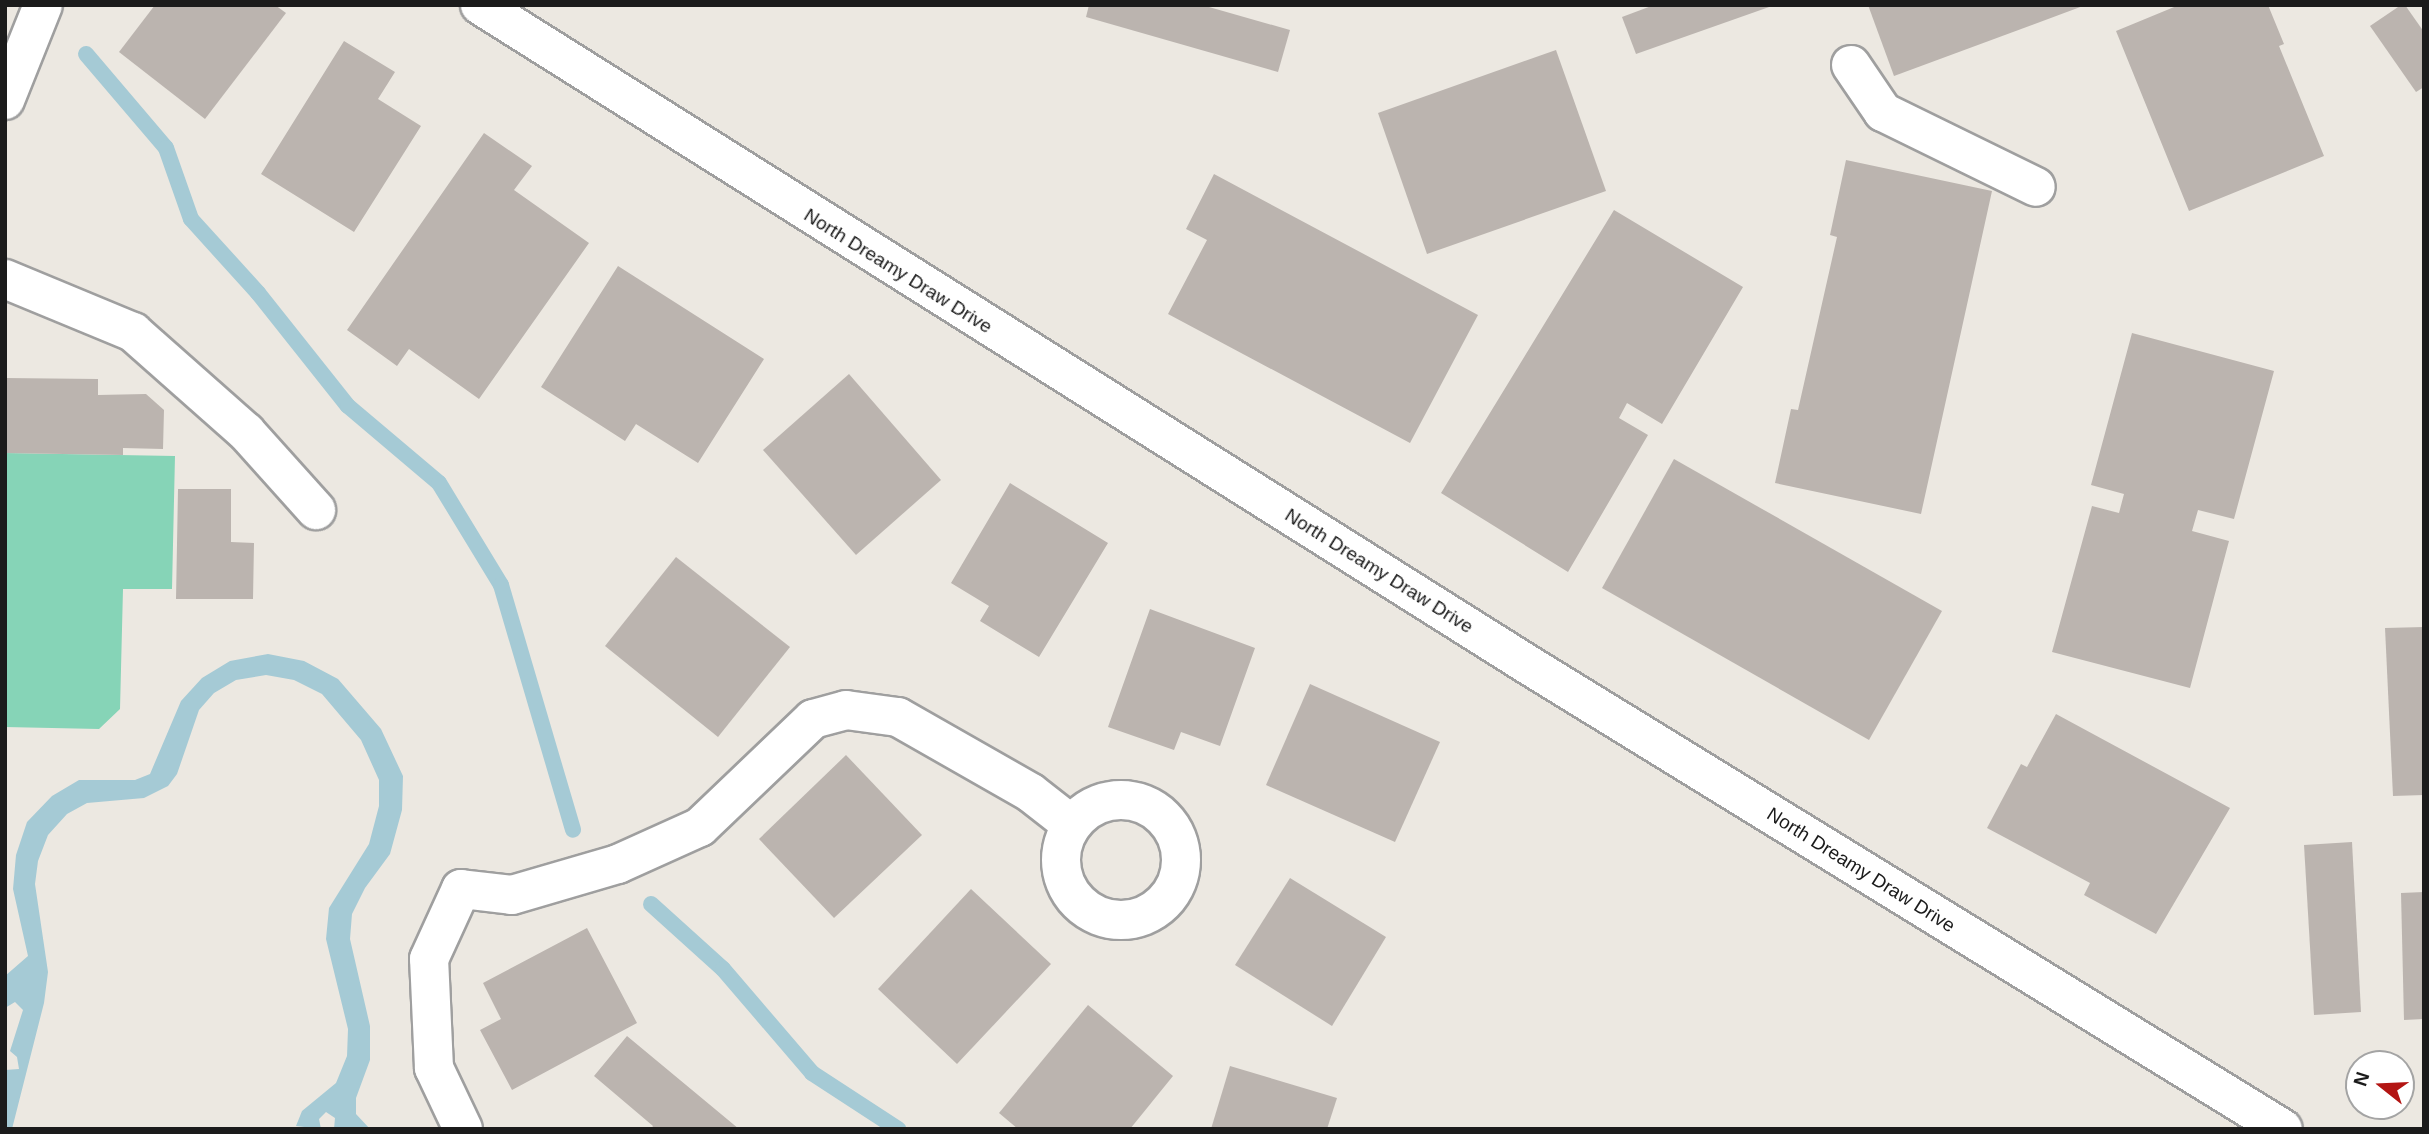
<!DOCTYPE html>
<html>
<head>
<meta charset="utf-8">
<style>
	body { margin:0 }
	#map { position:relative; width:2429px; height:1134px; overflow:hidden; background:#ece8e1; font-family:Helvetica,sans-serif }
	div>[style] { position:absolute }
	.pitch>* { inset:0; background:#86d4b7 }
	.water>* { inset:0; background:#a5cad5 }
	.stream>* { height:16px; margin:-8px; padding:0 8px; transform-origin:8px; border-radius:8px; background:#a5cad5 }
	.building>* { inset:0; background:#bbb4af }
	.roads { filter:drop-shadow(2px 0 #9f9f9f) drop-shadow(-2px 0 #9f9f9f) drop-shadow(0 2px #9f9f9f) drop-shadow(0 -2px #9f9f9f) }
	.minor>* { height:38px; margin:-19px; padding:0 19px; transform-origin:19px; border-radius:19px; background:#fff }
	.minor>.ring { margin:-19px; padding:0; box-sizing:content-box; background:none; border:38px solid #fff; border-radius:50% }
	span { translate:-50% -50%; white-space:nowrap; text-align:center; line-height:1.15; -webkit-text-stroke:5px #fff; paint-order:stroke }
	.street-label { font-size:19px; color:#1b1b1b }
	.frame { position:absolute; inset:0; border:7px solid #1b1b1b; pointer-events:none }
	.north { position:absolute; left:2345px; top:1050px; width:70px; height:70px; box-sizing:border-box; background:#fff; border:2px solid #a4a4a4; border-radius:50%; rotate:288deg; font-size:19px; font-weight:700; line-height:28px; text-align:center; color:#1b1b1b }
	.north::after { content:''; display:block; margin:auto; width:24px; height:32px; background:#b31513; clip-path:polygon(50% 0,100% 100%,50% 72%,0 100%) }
</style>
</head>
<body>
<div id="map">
	<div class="pitch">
		<div style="clip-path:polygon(5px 453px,175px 456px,172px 589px,123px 589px,120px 709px,99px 729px,5px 727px)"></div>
	</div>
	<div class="water">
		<div style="clip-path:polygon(268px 654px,304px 661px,338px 679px,381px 729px,403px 776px,402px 810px,390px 854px,365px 888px,352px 914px,350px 939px,370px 1026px,370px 1060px,356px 1098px,356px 1114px,370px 1129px,334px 1129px,335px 1118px,326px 1112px,319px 1119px,321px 1129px,296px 1126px,302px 1111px,336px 1083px,347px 1056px,348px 1029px,326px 939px,329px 908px,369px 844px,379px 806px,379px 780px,361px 740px,322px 694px,294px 680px,266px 675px,236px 680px,214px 693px,199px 710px,177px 774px,168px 786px,144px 798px,87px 803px,67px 814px,48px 835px,38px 861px,35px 884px,48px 972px,44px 1003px,12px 1129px,5px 1129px,5px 1070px,19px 1069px,17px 1057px,10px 1051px,23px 1010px,15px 1002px,5px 1008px,5px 976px,28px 956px,13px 889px,16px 855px,27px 822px,52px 796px,79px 780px,135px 780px,150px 774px,181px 701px,202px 678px,230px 661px)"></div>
	</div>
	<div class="stream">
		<div style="left:86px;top:54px;width:123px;rotate:49.6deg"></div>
		<div style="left:166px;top:148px;width:75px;rotate:70.6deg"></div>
		<div style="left:191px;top:219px;width:100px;rotate:47.8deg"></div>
		<div style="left:258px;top:293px;width:144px;rotate:51.5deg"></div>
		<div style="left:348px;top:406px;width:119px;rotate:40.2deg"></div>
		<div style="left:439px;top:483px;width:119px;rotate:58.7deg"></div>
		<div style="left:501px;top:585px;width:255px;rotate:73.6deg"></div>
		<div style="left:651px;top:904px;width:97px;rotate:42.1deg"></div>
		<div style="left:723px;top:969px;width:137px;rotate:49.4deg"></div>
		<div style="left:812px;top:1073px;width:103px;rotate:33.1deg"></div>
	</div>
	<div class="building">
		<div style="clip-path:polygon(155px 5px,275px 5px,286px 13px,205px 119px,119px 52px)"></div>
		<div style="clip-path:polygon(1089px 5px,1202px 5px,1290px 30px,1278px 72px,1086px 17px)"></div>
		<div style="clip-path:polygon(1654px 5px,1772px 5px,1772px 6px,1636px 54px,1622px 17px)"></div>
		<div style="clip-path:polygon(1868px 5px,2083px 5px,2083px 6px,1894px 76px)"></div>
		<div style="clip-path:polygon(2179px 5px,2268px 5px,2284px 44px,2279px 46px,2324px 156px,2189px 211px,2116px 31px)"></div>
		<div style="clip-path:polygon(2401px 5px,2405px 5px,2424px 32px,2424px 87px,2416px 92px,2370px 26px)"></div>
		<div style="clip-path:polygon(344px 41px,395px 72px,378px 99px,421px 126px,354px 232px,261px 174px)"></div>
		<div style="clip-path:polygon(1556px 50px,1606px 191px,1427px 254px,1378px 113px)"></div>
		<div style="clip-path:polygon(484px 133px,532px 166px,514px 190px,589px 243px,479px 399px,409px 349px,397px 366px,347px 330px)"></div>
		<div style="clip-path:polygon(1846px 160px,1992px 191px,1921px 514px,1775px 483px,1791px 409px,1798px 410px,1837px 237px,1830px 235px)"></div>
		<div style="clip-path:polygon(1214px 174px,1478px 315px,1410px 443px,1168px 314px,1207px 240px,1186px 229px)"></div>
		<div style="clip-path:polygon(1614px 210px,1743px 287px,1662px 424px,1627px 403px,1619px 418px,1648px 435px,1568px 572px,1441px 493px)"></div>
		<div style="clip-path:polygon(618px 266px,764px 359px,698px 463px,636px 424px,625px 441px,541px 387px)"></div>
		<div style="clip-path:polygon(2132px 333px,2274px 371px,2234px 519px,2198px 510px,2192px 531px,2229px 541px,2190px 688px,2052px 652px,2092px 506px,2119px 513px,2124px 494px,2091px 485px)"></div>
		<div style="clip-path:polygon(849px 374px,941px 480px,856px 555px,763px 450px)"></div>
		<div style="clip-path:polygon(5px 378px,98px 379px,98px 395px,146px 394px,164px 410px,163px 449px,123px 448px,123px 455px,5px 453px)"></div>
		<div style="clip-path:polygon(1674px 459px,1942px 611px,1869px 740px,1602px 588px)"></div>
		<div style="clip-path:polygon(1010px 483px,1108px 543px,1039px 657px,980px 621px,989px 606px,951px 583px)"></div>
		<div style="clip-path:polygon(178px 489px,231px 489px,231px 542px,254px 543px,253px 599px,176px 599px)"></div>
		<div style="clip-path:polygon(676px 557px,790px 647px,718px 737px,605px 646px)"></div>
		<div style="clip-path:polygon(1150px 609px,1255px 648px,1220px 746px,1181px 732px,1174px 750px,1108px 727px)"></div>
		<div style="clip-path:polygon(2424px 627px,2424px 795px,2393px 796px,2385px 628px)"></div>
		<div style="clip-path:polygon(1310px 684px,1440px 742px,1395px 842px,1266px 785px)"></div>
		<div style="clip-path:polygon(2056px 714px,2230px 808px,2156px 934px,2084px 895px,2090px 883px,1987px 828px,2021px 764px,2027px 767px)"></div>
		<div style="clip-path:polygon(846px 755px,922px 835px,834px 918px,759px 839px)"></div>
		<div style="clip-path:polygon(2352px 842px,2361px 1012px,2314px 1015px,2304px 845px)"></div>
		<div style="clip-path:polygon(1290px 878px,1386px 937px,1332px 1026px,1235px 965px)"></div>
		<div style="clip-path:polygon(971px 889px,1051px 964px,957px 1064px,878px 989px)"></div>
		<div style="clip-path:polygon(2424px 892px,2424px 1019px,2404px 1020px,2401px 893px)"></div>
		<div style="clip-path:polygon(587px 928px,637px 1023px,512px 1090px,480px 1030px,501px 1019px,483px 983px)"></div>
		<div style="clip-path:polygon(1088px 1005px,1173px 1076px,1130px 1129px,1018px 1129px,999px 1113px)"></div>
		<div style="clip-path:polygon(627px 1036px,739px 1129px,651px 1129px,653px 1126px,594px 1076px)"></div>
		<div style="clip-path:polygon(1230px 1066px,1337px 1098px,1327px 1129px,1211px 1129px)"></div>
	</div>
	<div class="roads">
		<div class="minor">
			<div style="left:480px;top:5px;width:1231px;rotate:32.19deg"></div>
			<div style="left:1522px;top:661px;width:893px;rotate:31.59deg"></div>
			<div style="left:1851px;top:65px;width:57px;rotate:55.8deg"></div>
			<div style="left:1883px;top:112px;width:170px;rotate:26.1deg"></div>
			<div style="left:5px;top:100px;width:102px;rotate:-68.2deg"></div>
			<div style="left:5px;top:279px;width:139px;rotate:22.5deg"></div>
			<div style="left:133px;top:332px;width:151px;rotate:41.5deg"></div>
			<div style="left:246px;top:432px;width:105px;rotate:48.1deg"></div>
			<div class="ring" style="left:1061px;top:800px;width:82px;height:82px"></div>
			<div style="left:463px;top:1129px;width:68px;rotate:-115.4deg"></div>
			<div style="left:434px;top:1068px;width:109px;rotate:-92.6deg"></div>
			<div style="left:429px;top:959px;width:77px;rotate:-65.4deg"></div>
			<div style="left:461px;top:889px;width:51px;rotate:6.7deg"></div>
			<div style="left:512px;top:895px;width:110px;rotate:-16.3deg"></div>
			<div style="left:618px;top:864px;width:90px;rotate:-24.3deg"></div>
			<div style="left:700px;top:827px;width:156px;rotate:-43.7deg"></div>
			<div style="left:813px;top:719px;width:34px;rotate:-15deg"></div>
			<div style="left:846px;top:710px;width:52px;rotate:7.7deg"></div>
			<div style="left:898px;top:717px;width:153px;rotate:29.7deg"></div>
			<div style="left:1031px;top:793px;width:52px;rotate:38deg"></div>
		</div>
	</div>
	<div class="street-label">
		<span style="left:898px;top:271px;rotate:32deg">North Dreamy Draw Drive</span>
		<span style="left:1379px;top:571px;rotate:32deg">North Dreamy Draw Drive</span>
		<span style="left:1861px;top:870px;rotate:32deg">North Dreamy Draw Drive</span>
	</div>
	<div class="frame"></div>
	<div class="north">N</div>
</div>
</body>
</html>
